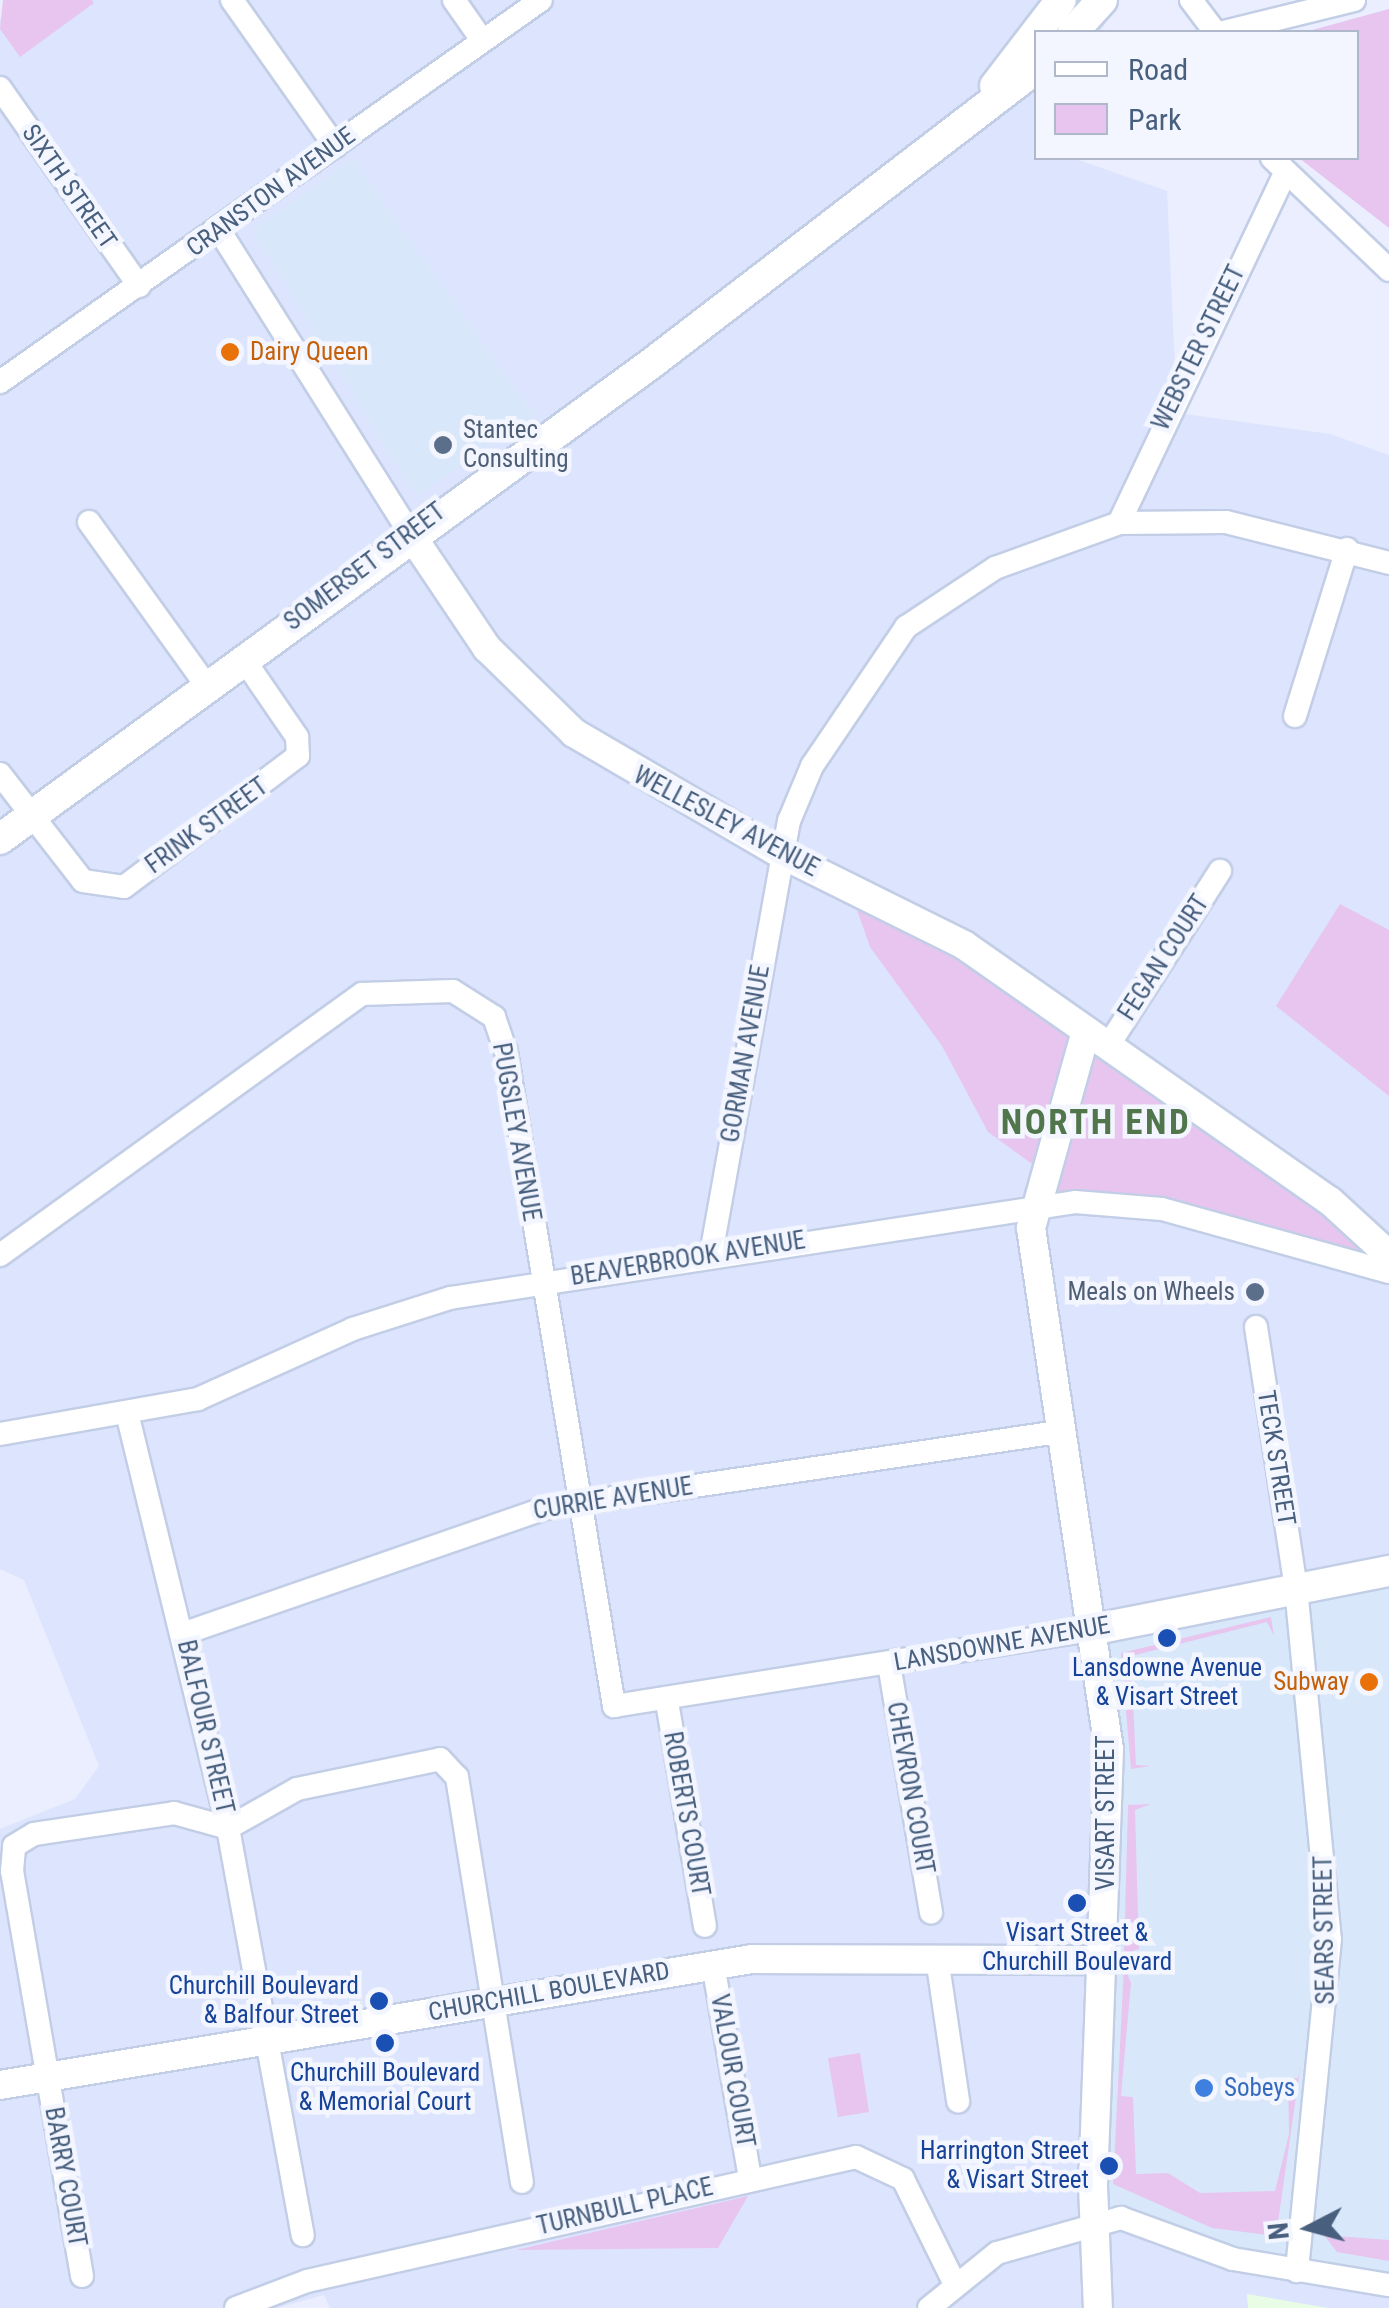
<!DOCTYPE html>
<html>
<head>
<meta charset="utf-8">
<style>
	body { margin:0 }
	#map { position:relative; width:1389px; height:2308px; overflow:hidden; background:#eaeeff; font-family:"Roboto Condensed",sans-serif }
	div>[style] { position:absolute }
	.residential>* { inset:0; background:#dde4fd }
	.commercial>* { inset:0; background:#d8e8fa }
	.education>* { inset:0; background:#e9fce6 }
	.green>* { inset:0; background:#e7c5ef }
	.roads { filter:drop-shadow(2px 0 #c2cee6) drop-shadow(-2px 0 #c2cee6) drop-shadow(0 2px #c2cee6) drop-shadow(0 -2px #c2cee6) }
	.minor>* { height:22px; margin:-11px; padding:0 11px; transform-origin:11px; border-radius:11px; background:#fff }
	.tertiary>* { height:28px; margin:-14px; padding:0 14px; transform-origin:14px; border-radius:14px; background:#fff }
	.secondary>* { height:30px; margin:-15px; padding:0 15px; transform-origin:15px; border-radius:15px; background:#fff }
	.dots>* { width:28px; height:28px; translate:-50% -50%; box-sizing:border-box; border:5px solid #f3f5ff; border-radius:50% }
	span { translate:-50% -50%; white-space:nowrap; text-align:center; line-height:1.15; -webkit-text-stroke:9px #f3f5ff; paint-order:stroke }
	.street-label { font-size:25px; color:#48607e }
	.food-label { font-size:25px; color:#c56008 }
	.left { translate:0 -50%; text-align:left }
	.right { translate:-100% -50%; text-align:right }
	.service-label { font-size:25px; color:#4e5e75 }
	.transit-label { font-size:25px; color:#164399 }
	.shop-label { font-size:25px; color:#366cbe }
	.district-label { font-size:35px; color:#51764c; font-weight:700; letter-spacing:2.5px }
	.legend { position:absolute; left:1034px; top:30px; width:325px; height:130px; box-sizing:border-box; background:#f3f5ff; border:2px solid #afb9cb; margin:0; padding:12px 18px; list-style:none; font-size:30px; color:#48607e }
	.legend li { display:flex; align-items:center; gap:20px; height:50px }
	.legend b { width:50px; border:2px solid #afb9cb }
	.north { position:absolute; left:1259px; top:2178px; width:100px; height:100px; -webkit-text-stroke:8px #f3f5ff; paint-order:stroke; rotate:264deg; font-size:28px; font-weight:700; line-height:40px; text-align:center; color:#48607e }
	.north::after { content:''; display:block; margin:auto; width:35px; height:45px; background:#48607e; clip-path:polygon(50% 0,100% 100%,50% 72%,0 100%) }
</style>
</head>
<body>
<div id="map">
	<div class="residential">
		<div style="clip-path:polygon(26px 0,1120px 0,1100px 32px,1036px 32px,1036px 158px,1073px 158px,1167px 191px,1177px 413px,1330px 434px,1389px 455px,1389px 2308px,330px 2308px,324px 2295px,277px 2308px,0 2308px,0 1829px,75px 1799px,99px 1766px,24px 1580px,0 1569px,0 19px)"></div>
	</div>
	<div class="commercial">
		<div style="clip-path:polygon(352px 159px,534px 416px,416px 496px,253px 231px)"></div>
		<div style="clip-path:polygon(1389px 1571px,1389px 2285px,1094px 2221px,1109px 1787px,1090px 1630px)"></div>
	</div>
	<div class="education">
		<div style="clip-path:polygon(1247px 2294px,1328px 2308px,1248px 2308px)"></div>
	</div>
	<div class="green">
		<div style="clip-path:polygon(3px 0,92px 0,94px 3px,20px 57px,0 29px)"></div>
		<div style="clip-path:polygon(1389px 9px,1389px 228px,1299px 158px,1356px 158px,1356px 32px,1305px 32px)"></div>
		<div style="clip-path:polygon(849px 887px,964px 945px,1330px 1201px,1389px 1272px,1162px 1209px,1032px 1209px,1043px 1172px,988px 1132px,942px 1046px,870px 947px)"></div>
		<div style="clip-path:polygon(1340px 904px,1389px 930px,1389px 1096px,1276px 1006px)"></div>
		<div style="clip-path:polygon(1271px 1617px,1274px 1636px,1267px 1622px,1131px 1656px,1136px 1765px,1151px 1766px,1131px 1769px,1121px 1653px)"></div>
		<div style="clip-path:polygon(1151px 1804px,1135px 1810px,1139px 1949px,1124px 1954px,1128px 1805px)"></div>
		<div style="clip-path:polygon(1124px 1966px,1131px 1983px,1121px 2096px,1133px 2097px,1136px 2174px,1168px 2173px,1200px 2193px,1275px 2191px,1289px 2134px,1288px 2078px,1298px 2078px,1301px 2062px,1276px 2236px,1212px 2228px,1113px 2184px)"></div>
		<div style="clip-path:polygon(860px 2053px,869px 2112px,838px 2117px,828px 2058px)"></div>
		<div style="clip-path:polygon(748px 2196px,718px 2248px,516px 2250px)"></div>
		<div style="clip-path:polygon(1324px 2235px,1389px 2240px,1389px 2261px,1337px 2252px)"></div>
	</div>
	<div class="roads">
		<div class="minor">
			<div style="left:232px;top:0;width:179px;rotate:54.8deg"></div>
			<div style="left:454px;top:0;width:49px;rotate:55deg"></div>
			<div style="left:1191px;top:0;width:40px;rotate:53deg"></div>
			<div style="left:1224px;top:32px;width:134px;rotate:-13.8deg"></div>
			<div style="left:0;top:88px;width:242px;rotate:54.9deg"></div>
			<div style="left:1272px;top:158px;width:162px;rotate:43.7deg"></div>
			<div style="left:219px;top:230px;width:357px;rotate:57.8deg"></div>
			<div style="left:0;top:382px;width:662px;rotate:-35.23deg"></div>
			<div style="left:89px;top:522px;width:201px;rotate:54.3deg"></div>
			<div style="left:1119px;top:523px;width:385px;rotate:-64.6deg"></div>
			<div style="left:1295px;top:716px;width:175px;rotate:-72.7deg"></div>
			<div style="left:0;top:774px;width:135px;rotate:52.2deg"></div>
			<div style="left:83px;top:881px;width:41px;rotate:8.3deg"></div>
			<div style="left:124px;top:887px;width:218px;rotate:-37deg"></div>
			<div style="left:298px;top:756px;width:19px;rotate:-93deg"></div>
			<div style="left:297px;top:737px;width:96px;rotate:-124.4deg"></div>
			<div style="left:1108px;top:1046px;width:208px;rotate:-57.4deg"></div>
			<div style="left:711px;top:1254px;width:440px;rotate:-79.8deg"></div>
			<div style="left:789px;top:821px;width:60px;rotate:-67.3deg"></div>
			<div style="left:812px;top:766px;width:168px;rotate:-55.9deg"></div>
			<div style="left:906px;top:627px;width:107px;rotate:-33.5deg"></div>
			<div style="left:995px;top:568px;width:132px;rotate:-19.9deg"></div>
			<div style="left:1119px;top:523px;width:107px;rotate:-0.5deg"></div>
			<div style="left:1226px;top:522px;width:168px;rotate:14.1deg"></div>
			<div style="left:0;top:1255px;width:446px;rotate:-35.8deg"></div>
			<div style="left:362px;top:994px;width:91px;rotate:-1.9deg"></div>
			<div style="left:453px;top:991px;width:49px;rotate:32.4deg"></div>
			<div style="left:494px;top:1017px;width:36px;rotate:71deg"></div>
			<div style="left:506px;top:1051px;width:664px;rotate:80.64deg"></div>
			<div style="left:614px;top:1706px;width:482px;rotate:-9.1deg"></div>
			<div style="left:1256px;top:1327px;width:264px;rotate:81.3deg"></div>
			<div style="left:1296px;top:1588px;width:353px;rotate:84.5deg"></div>
			<div style="left:1330px;top:1939px;width:334px;rotate:95.7deg"></div>
			<div style="left:128px;top:1417px;width:423px;rotate:76.3deg"></div>
			<div style="left:228px;top:1828px;width:414px;rotate:79.6deg"></div>
			<div style="left:0;top:1434px;width:201px;rotate:-10deg"></div>
			<div style="left:198px;top:1399px;width:170px;rotate:-24.3deg"></div>
			<div style="left:353px;top:1329px;width:102px;rotate:-17.7deg"></div>
			<div style="left:450px;top:1298px;width:632px;rotate:-8.73deg"></div>
			<div style="left:1075px;top:1202px;width:87px;rotate:4.6deg"></div>
			<div style="left:1162px;top:1209px;width:236px;rotate:15.5deg"></div>
			<div style="left:185px;top:1633px;width:382px;rotate:-19.1deg"></div>
			<div style="left:546px;top:1508px;width:518px;rotate:-8.44deg"></div>
			<div style="left:889px;top:1664px;width:252px;rotate:80.4deg"></div>
			<div style="left:667px;top:1702px;width:227px;rotate:80.4deg"></div>
			<div style="left:937px;top:1958px;width:145px;rotate:81.6deg"></div>
			<div style="left:713px;top:1964px;width:217px;rotate:80.2deg"></div>
			<div style="left:82px;top:2276px;width:411px;rotate:-99.8deg"></div>
			<div style="left:12px;top:1871px;width:25px;rotate:-85deg"></div>
			<div style="left:14px;top:1846px;width:23px;rotate:-31deg"></div>
			<div style="left:34px;top:1834px;width:142px;rotate:-8.5deg"></div>
			<div style="left:174px;top:1813px;width:56px;rotate:15.5deg"></div>
			<div style="left:228px;top:1828px;width:79px;rotate:-29.5deg"></div>
			<div style="left:297px;top:1789px;width:146px;rotate:-11.8deg"></div>
			<div style="left:440px;top:1759px;width:25px;rotate:47deg"></div>
			<div style="left:457px;top:1777px;width:410px;rotate:80.9deg"></div>
			<div style="left:236px;top:2308px;width:76px;rotate:-20.8deg"></div>
			<div style="left:307px;top:2281px;width:563px;rotate:-12.73deg"></div>
			<div style="left:856px;top:2157px;width:52px;rotate:25.1deg"></div>
			<div style="left:903px;top:2179px;width:113px;rotate:63.7deg"></div>
			<div style="left:929px;top:2308px;width:87px;rotate:-39deg"></div>
			<div style="left:997px;top:2253px;width:129px;rotate:-15.8deg"></div>
			<div style="left:1121px;top:2218px;width:119px;rotate:20.1deg"></div>
			<div style="left:1233px;top:2259px;width:158px;rotate:9.5deg"></div>
		</div>
		<div class="tertiary">
			<div style="left:409px;top:532px;width:140px;rotate:56.1deg"></div>
			<div style="left:487px;top:648px;width:122px;rotate:44.3deg"></div>
			<div style="left:574px;top:733px;width:240px;rotate:30.3deg"></div>
			<div style="left:781px;top:854px;width:204px;rotate:26.4deg"></div>
			<div style="left:964px;top:945px;width:447px;rotate:35deg"></div>
			<div style="left:1330px;top:1201px;width:80px;rotate:42.5deg"></div>
			<div style="left:1086px;top:1031px;width:205px;rotate:105.6deg"></div>
			<div style="left:1031px;top:1228px;width:527px;rotate:81.49deg"></div>
			<div style="left:1109px;top:1749px;width:437px;rotate:92.1deg"></div>
			<div style="left:1093px;top:2186px;width:122px;rotate:87.7deg"></div>
			<div style="left:0;top:2085px;width:762px;rotate:-9.51deg"></div>
			<div style="left:752px;top:1959px;width:352px;rotate:0.2deg"></div>
		</div>
		<div class="secondary">
			<div style="left:1073px;top:32px;width:43px;rotate:-47.8deg"></div>
			<div style="left:995px;top:86px;width:108px;rotate:-52.5deg"></div>
			<div style="left:0;top:839px;width:807px;rotate:-36.13deg"></div>
			<div style="left:652px;top:363px;width:484px;rotate:-37.5deg"></div>
			<div style="left:1090px;top:1630px;width:305px;rotate:-11.2deg"></div>
		</div>
	</div>
	<div class="dots">
		<div style="left:230px;top:352px;background:#e8710a"></div>
		<div style="left:443px;top:445px;background:#5c6f8a"></div>
		<div style="left:1255px;top:1292px;background:#5c6f8a"></div>
		<div style="left:1167px;top:1638px;background:#1a4fb4"></div>
		<div style="left:1369px;top:1682px;background:#e8710a"></div>
		<div style="left:1077px;top:1903px;background:#1a4fb4"></div>
		<div style="left:379px;top:2001px;background:#1a4fb4"></div>
		<div style="left:385px;top:2043px;background:#1a4fb4"></div>
		<div style="left:1204px;top:2088px;background:#3f7fe0"></div>
		<div style="left:1109px;top:2166px;background:#1a4fb4"></div>
	</div>
	<div class="street-label">
		<span style="left:69px;top:187px;rotate:55deg">SIXTH STREET</span>
		<span style="left:271px;top:192px;rotate:-36deg">CRANSTON AVENUE</span>
		<span style="left:1199px;top:348px;rotate:-64deg">WEBSTER STREET</span>
		<span style="left:365px;top:567px;rotate:-37deg">SOMERSET STREET</span>
		<span style="left:726px;top:822px;rotate:28deg">WELLESLEY AVENUE</span>
		<span style="left:207px;top:826px;rotate:-36deg">FRINK STREET</span>
		<span style="left:1164px;top:958px;rotate:-57deg">FEGAN COURT</span>
		<span style="left:746px;top:1054px;rotate:-80deg">GORMAN AVENUE</span>
		<span style="left:516px;top:1132px;rotate:80deg">PUGSLEY AVENUE</span>
		<span style="left:688px;top:1259px;rotate:-9deg">BEAVERBROOK AVENUE</span>
		<span style="left:1276px;top:1458px;rotate:81deg">TECK STREET</span>
		<span style="left:613px;top:1499px;rotate:-9deg">CURRIE AVENUE</span>
		<span style="left:1002px;top:1644px;rotate:-10deg">LANSDOWNE AVENUE</span>
		<span style="left:205px;top:1727px;rotate:77deg">BALFOUR STREET</span>
		<span style="left:910px;top:1788px;rotate:80deg">CHEVRON COURT</span>
		<span style="left:1106px;top:1813px;rotate:-90deg">VISART STREET</span>
		<span style="left:686px;top:1814px;rotate:80deg">ROBERTS COURT</span>
		<span style="left:1325px;top:1930px;rotate:-91deg">SEARS STREET</span>
		<span style="left:549px;top:1992px;rotate:-10deg">CHURCHILL BOULEVARD</span>
		<span style="left:732px;top:2071px;rotate:80deg">VALOUR COURT</span>
		<span style="left:65px;top:2177px;rotate:80deg">BARRY COURT</span>
		<span style="left:625px;top:2207px;rotate:-13deg">TURNBULL PLACE</span>
	</div>
	<div class="food-label">
		<span class="left" style="left:250px;top:352px">Dairy Queen</span>
		<span class="right" style="left:1349px;top:1682px">Subway</span>
	</div>
	<div class="service-label">
		<span class="left" style="left:463px;top:445px">Stantec<br>Consulting</span>
		<span class="right" style="left:1235px;top:1292px">Meals on Wheels</span>
	</div>
	<div class="transit-label">
		<span style="left:1167px;top:1683px">Lansdowne Avenue<br>&amp; Visart Street</span>
		<span style="left:1077px;top:1948px">Visart Street &amp;<br>Churchill Boulevard</span>
		<span class="right" style="left:359px;top:2001px">Churchill Boulevard<br>&amp; Balfour Street</span>
		<span style="left:385px;top:2088px">Churchill Boulevard<br>&amp; Memorial Court</span>
		<span class="right" style="left:1089px;top:2166px">Harrington Street<br>&amp; Visart Street</span>
	</div>
	<div class="shop-label">
		<span class="left" style="left:1224px;top:2088px">Sobeys</span>
	</div>
	<div class="district-label">
		<span style="left:1096px;top:1123px">NORTH END</span>
	</div>
	<ul class="legend">
	<li><b style="height:12px;background:#fff"></b>Road</li>
	<li><b style="height:28px;background:#e7c5ef"></b>Park</li>
	</ul>
	<div class="north">N</div>
</div>
</body>
</html>
